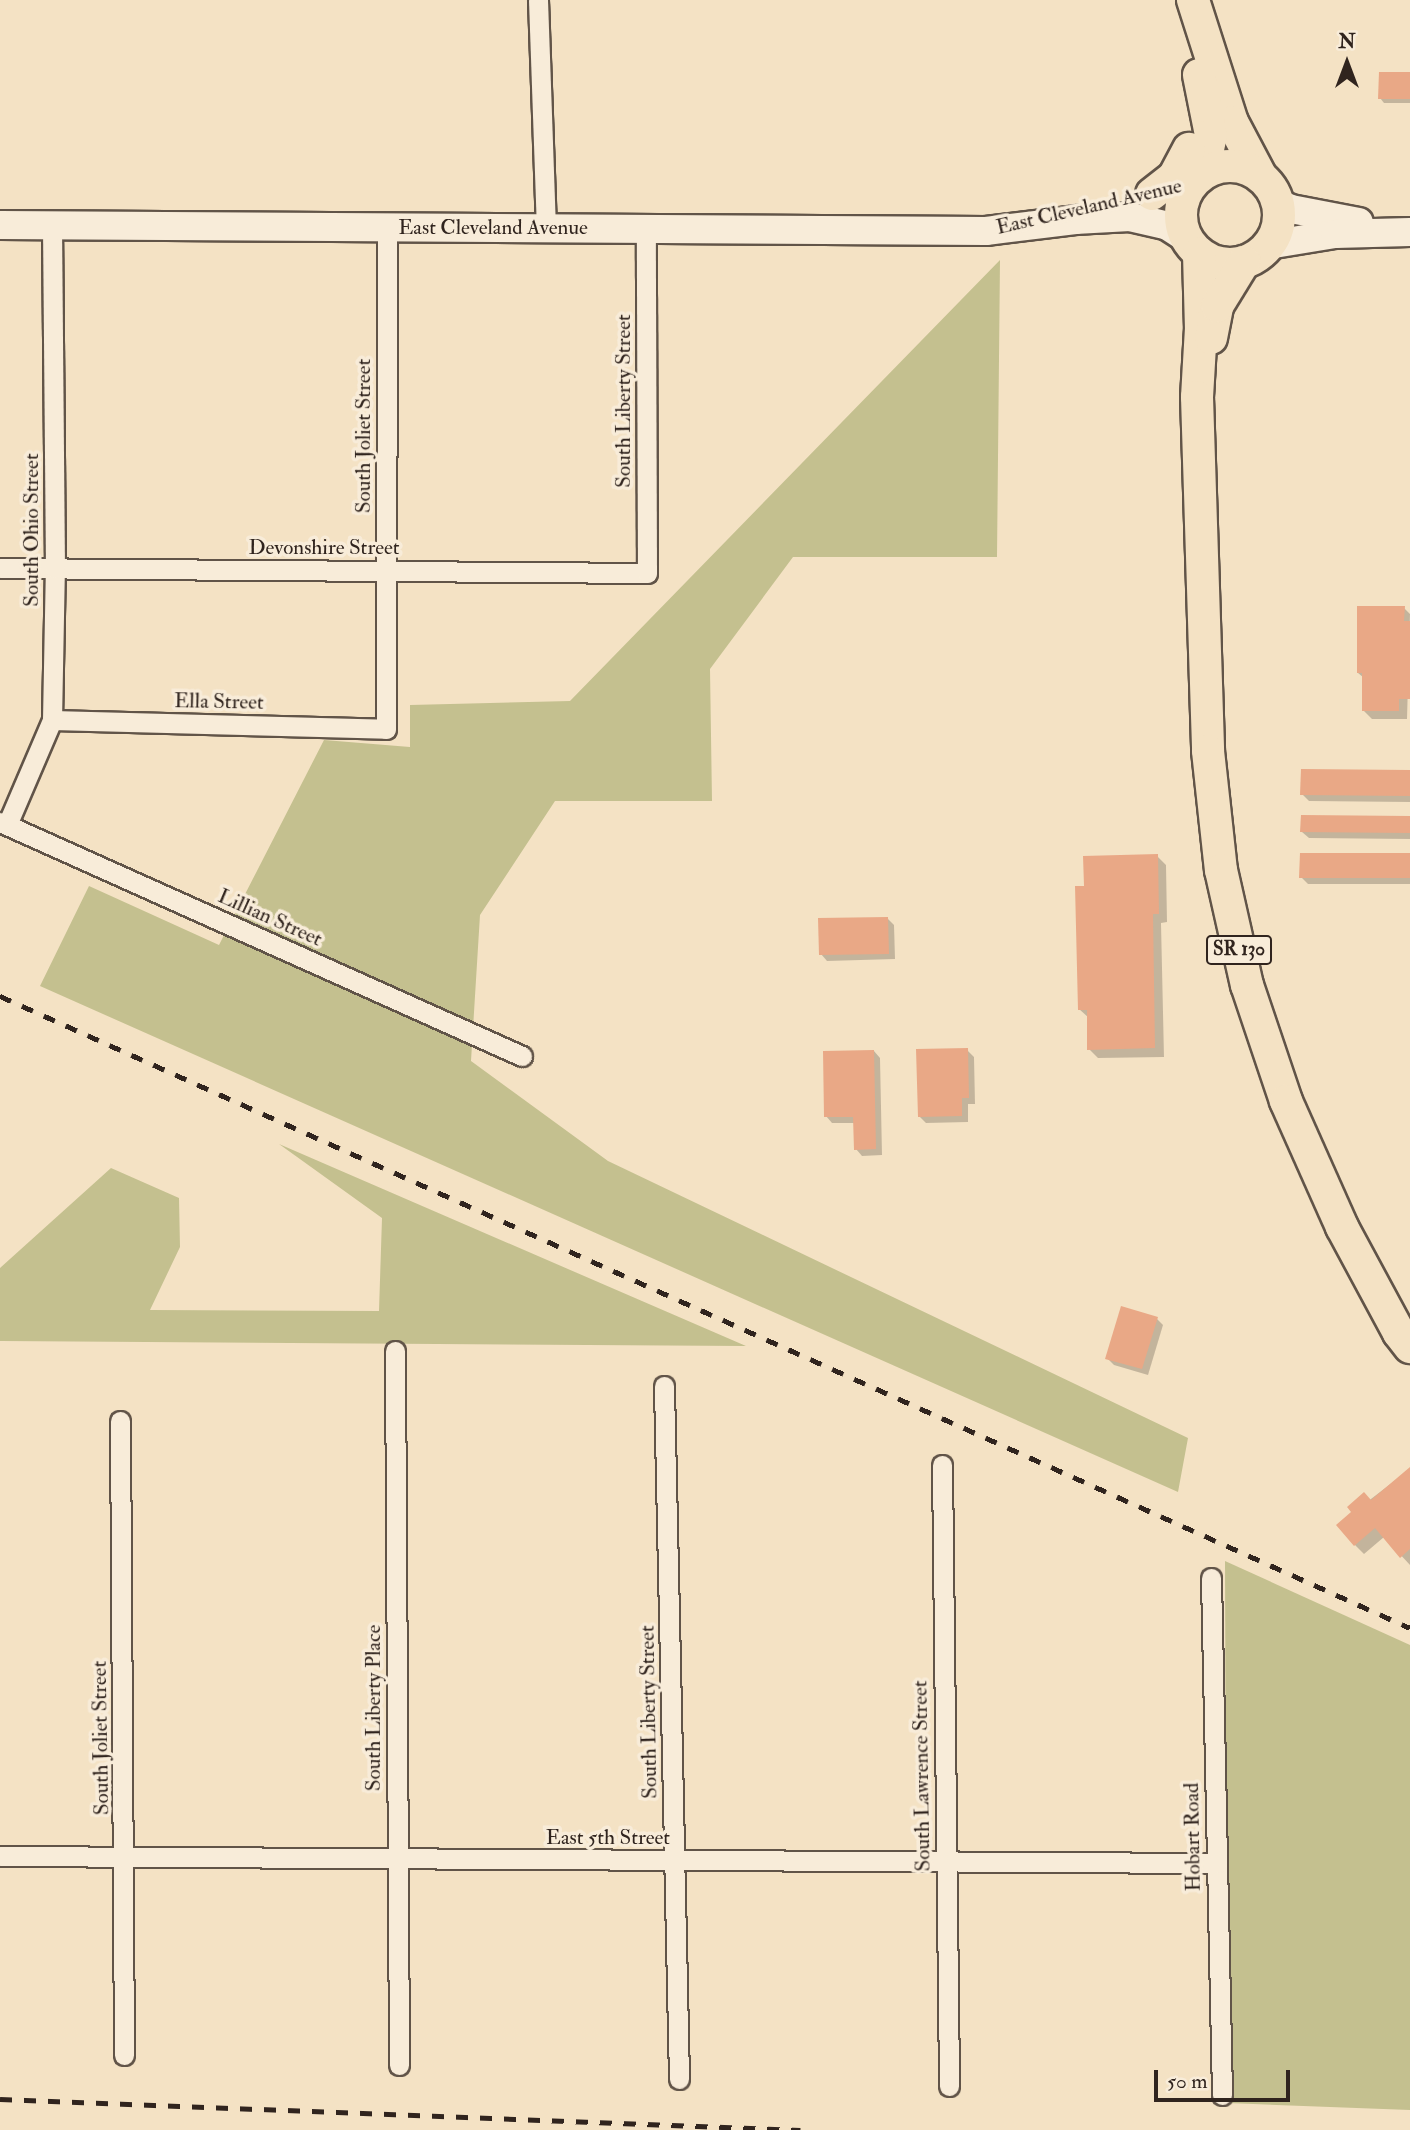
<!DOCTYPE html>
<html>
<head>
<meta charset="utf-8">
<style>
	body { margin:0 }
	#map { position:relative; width:1410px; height:2130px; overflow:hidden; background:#f4e2c4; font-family:"IM FELL Double Pica",serif }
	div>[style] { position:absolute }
	.green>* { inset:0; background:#c4c08f }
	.shadow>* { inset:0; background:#0003 }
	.building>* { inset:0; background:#e9a886 }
	.roads { filter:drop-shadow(2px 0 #615448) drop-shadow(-2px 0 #615448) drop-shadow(0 2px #615448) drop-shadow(0 -2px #615448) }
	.street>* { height:19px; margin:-9.5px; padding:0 9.5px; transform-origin:9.5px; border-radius:9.5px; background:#f8ecd9 }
	.secondary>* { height:28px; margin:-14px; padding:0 14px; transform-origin:14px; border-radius:14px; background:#f8ecd9 }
	.primary>* { height:32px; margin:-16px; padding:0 16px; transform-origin:16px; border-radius:16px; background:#f4e2c4 }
	.primary>.ring { margin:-16px; padding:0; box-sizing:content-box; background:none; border:32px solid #f4e2c4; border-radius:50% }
	.rail>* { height:5px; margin-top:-2.5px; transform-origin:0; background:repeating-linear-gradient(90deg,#30241e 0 12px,transparent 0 24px) }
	span { translate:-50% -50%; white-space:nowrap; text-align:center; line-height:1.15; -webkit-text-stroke:7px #f8ecd9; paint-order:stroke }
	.shield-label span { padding:2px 5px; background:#f8ecd9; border:2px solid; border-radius:5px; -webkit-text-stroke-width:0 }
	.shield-label { font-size:19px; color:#30241e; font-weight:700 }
	.street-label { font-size:21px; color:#30241e }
	.north { position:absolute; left:1312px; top:28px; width:70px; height:70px; -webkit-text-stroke:5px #f8ecd9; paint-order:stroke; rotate:0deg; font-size:19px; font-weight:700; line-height:28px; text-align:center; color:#30241e }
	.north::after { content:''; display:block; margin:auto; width:24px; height:32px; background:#30241e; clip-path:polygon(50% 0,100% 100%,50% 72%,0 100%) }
	.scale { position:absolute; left:1154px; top:2070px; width:136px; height:32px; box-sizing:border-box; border:4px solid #30241e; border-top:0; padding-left:9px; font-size:21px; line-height:24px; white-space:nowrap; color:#30241e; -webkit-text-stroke:5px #f8ecd9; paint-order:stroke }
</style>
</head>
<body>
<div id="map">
	<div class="green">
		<div style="clip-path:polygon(1000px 260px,997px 557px,793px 557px,710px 669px,712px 801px,555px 801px,480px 915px,471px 1061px,608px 1161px,1188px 1438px,1178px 1492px,40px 986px,89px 886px,219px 945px,324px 740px,410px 747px,410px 705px,570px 701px)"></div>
		<div style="clip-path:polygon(279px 1144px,746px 1346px,0 1341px,0 1268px,111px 1168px,179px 1198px,180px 1247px,150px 1310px,379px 1311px,382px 1218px)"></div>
		<div style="clip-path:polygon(1225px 1561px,1410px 1645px,1410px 2110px,1227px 2103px)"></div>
	</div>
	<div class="shadow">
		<div style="clip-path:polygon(1410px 74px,1410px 103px,1384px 103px,1380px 98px)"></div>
		<div style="clip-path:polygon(1404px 608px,1410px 614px,1407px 719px,1372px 719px,1363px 710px,1364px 678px,1358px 673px)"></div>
		<div style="clip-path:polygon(1410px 772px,1410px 802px,1309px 801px,1302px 794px)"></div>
		<div style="clip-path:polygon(1410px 817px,1410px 839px,1309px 838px,1302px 832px)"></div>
		<div style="clip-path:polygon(1410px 855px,1410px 884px,1308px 884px,1301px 877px)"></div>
		<div style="clip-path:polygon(1157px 856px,1166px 865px,1167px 922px,1161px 923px,1164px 1057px,1098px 1058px,1089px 1049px,1089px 1018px,1079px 1009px,1085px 887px)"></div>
		<div style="clip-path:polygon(888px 919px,894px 925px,895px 959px,827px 961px,821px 954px)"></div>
		<div style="clip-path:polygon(967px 1050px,974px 1057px,975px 1104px,968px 1104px,968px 1122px,926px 1123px,919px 1116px)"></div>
		<div style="clip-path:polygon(874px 1051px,880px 1058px,882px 1155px,862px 1156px,856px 1149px,855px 1123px,832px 1123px,826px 1116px)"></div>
		<div style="clip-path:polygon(1157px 1319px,1163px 1325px,1148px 1375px,1114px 1365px,1107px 1358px)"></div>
		<div style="clip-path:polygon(1410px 1469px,1410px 1565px,1384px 1537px,1364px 1554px,1355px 1545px,1354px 1512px)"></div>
	</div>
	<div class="building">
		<div style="clip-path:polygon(1379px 72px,1410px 72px,1410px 99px,1378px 99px)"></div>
		<div style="clip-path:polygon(1357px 606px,1405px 606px,1404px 621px,1410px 621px,1410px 699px,1399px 699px,1399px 711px,1362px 711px,1362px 673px,1357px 673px)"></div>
		<div style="clip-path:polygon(1301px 769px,1410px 770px,1410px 796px,1300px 795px)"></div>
		<div style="clip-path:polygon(1301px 815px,1410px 816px,1410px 833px,1300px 832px)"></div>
		<div style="clip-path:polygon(1300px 853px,1410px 853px,1410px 878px,1299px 878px)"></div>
		<div style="clip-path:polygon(1158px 854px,1159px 914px,1153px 914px,1155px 1048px,1087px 1050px,1087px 1010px,1078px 1010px,1075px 886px,1084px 886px,1083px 856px)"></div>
		<div style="clip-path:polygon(888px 917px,889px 954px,819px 955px,818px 918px)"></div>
		<div style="clip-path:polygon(968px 1048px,969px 1098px,962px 1098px,962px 1116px,918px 1117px,916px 1049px)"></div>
		<div style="clip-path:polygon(874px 1050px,876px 1149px,854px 1150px,853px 1117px,824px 1117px,823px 1051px)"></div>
		<div style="clip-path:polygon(1121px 1306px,1158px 1317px,1142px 1369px,1105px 1359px)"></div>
		<div style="clip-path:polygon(1410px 1467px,1410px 1549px,1400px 1558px,1375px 1528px,1354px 1546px,1336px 1525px,1351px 1512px,1347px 1507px,1364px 1492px,1371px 1500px)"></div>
	</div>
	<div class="roads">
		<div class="street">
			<div style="left:538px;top:0;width:228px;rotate:88deg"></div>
			<div style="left:0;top:568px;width:647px;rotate:0.44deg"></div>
			<div style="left:647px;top:573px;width:344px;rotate:-90.2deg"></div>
			<div style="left:52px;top:720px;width:334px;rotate:1.5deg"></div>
			<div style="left:386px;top:729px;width:502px;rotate:-89.89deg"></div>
			<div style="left:0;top:822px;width:572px;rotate:24.15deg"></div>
			<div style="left:7px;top:825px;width:114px;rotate:-66.8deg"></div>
			<div style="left:52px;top:720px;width:152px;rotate:-88.9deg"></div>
			<div style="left:55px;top:568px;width:342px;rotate:-90.5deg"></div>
			<div style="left:395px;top:1351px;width:714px;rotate:89.68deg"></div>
			<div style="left:664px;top:1386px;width:693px;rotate:88.76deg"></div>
			<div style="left:120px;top:1421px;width:634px;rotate:89.64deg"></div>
			<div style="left:942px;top:1465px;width:621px;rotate:89.35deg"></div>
			<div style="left:1211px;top:1578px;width:517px;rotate:88.78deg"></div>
			<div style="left:0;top:1856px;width:1217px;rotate:0.33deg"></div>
		</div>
		<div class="secondary">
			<div style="left:1278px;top:203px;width:14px;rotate:25deg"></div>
			<div style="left:1291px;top:209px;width:69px;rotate:10.8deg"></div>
			<div style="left:0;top:225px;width:986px;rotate:0.35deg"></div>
			<div style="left:986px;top:231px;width:90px;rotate:-7deg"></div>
			<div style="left:1075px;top:220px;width:55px;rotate:-3.1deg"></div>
			<div style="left:1130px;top:217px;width:37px;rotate:13deg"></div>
			<div style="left:1166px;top:225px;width:24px;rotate:33deg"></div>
			<div style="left:1268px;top:245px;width:68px;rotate:-9.3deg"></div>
			<div style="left:1335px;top:234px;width:75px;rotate:-1.5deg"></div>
		</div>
		<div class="primary">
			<div style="left:1193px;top:0;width:128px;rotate:72.3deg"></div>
			<div style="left:1232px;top:122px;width:60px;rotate:62.2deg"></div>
			<div style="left:1199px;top:75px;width:61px;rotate:78.7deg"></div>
			<div style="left:1211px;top:135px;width:39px;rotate:102deg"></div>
			<div class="ring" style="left:1181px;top:166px;width:66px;height:66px"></div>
			<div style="left:1152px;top:194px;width:28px;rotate:-38deg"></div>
			<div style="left:1174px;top:177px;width:32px;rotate:-62deg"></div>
			<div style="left:1199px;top:253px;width:75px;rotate:88.5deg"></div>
			<div style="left:1201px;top:328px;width:69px;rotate:93.3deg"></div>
			<div style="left:1197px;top:397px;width:354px;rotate:88.2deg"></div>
			<div style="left:1208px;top:751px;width:120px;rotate:83.8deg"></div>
			<div style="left:1221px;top:870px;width:118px;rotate:77.3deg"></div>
			<div style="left:1247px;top:985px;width:122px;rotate:71.4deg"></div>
			<div style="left:1286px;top:1101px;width:138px;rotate:66deg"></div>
			<div style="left:1342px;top:1227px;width:120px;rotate:61.7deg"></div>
			<div style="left:1399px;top:1333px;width:18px;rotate:52deg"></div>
			<div style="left:1211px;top:338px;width:33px;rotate:-79deg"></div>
			<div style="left:1217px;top:306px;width:52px;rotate:-58.5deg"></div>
		</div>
	</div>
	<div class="rail">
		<div style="left:0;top:996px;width:1545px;rotate:24.14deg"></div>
		<div style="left:0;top:2099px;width:801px;rotate:2.22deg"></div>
	</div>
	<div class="shield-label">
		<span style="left:1239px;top:950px">SR 130</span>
	</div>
	<div class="street-label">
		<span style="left:1089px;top:207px;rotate:-13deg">East Cleveland Avenue</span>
		<span style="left:493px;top:228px">East Cleveland Avenue</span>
		<span style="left:624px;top:401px;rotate:-90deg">South Liberty Street</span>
		<span style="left:364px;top:436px;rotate:-90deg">South Joliet Street</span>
		<span style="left:32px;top:530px;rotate:-90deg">South Ohio Street</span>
		<span style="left:324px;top:548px">Devonshire Street</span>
		<span style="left:219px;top:702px;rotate:1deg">Ella Street</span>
		<span style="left:270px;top:918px;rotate:24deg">Lillian Street</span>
		<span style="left:374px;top:1708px;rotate:-90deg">South Liberty Place</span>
		<span style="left:649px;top:1712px;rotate:-91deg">South Liberty Street</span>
		<span style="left:101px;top:1738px;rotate:-91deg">South Joliet Street</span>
		<span style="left:922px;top:1776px;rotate:-91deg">South Lawrence Street</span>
		<span style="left:1193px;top:1837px;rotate:-91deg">Hobart Road</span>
		<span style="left:608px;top:1838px">East 5th Street</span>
	</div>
	<div class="north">N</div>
	<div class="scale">50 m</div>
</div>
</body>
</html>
